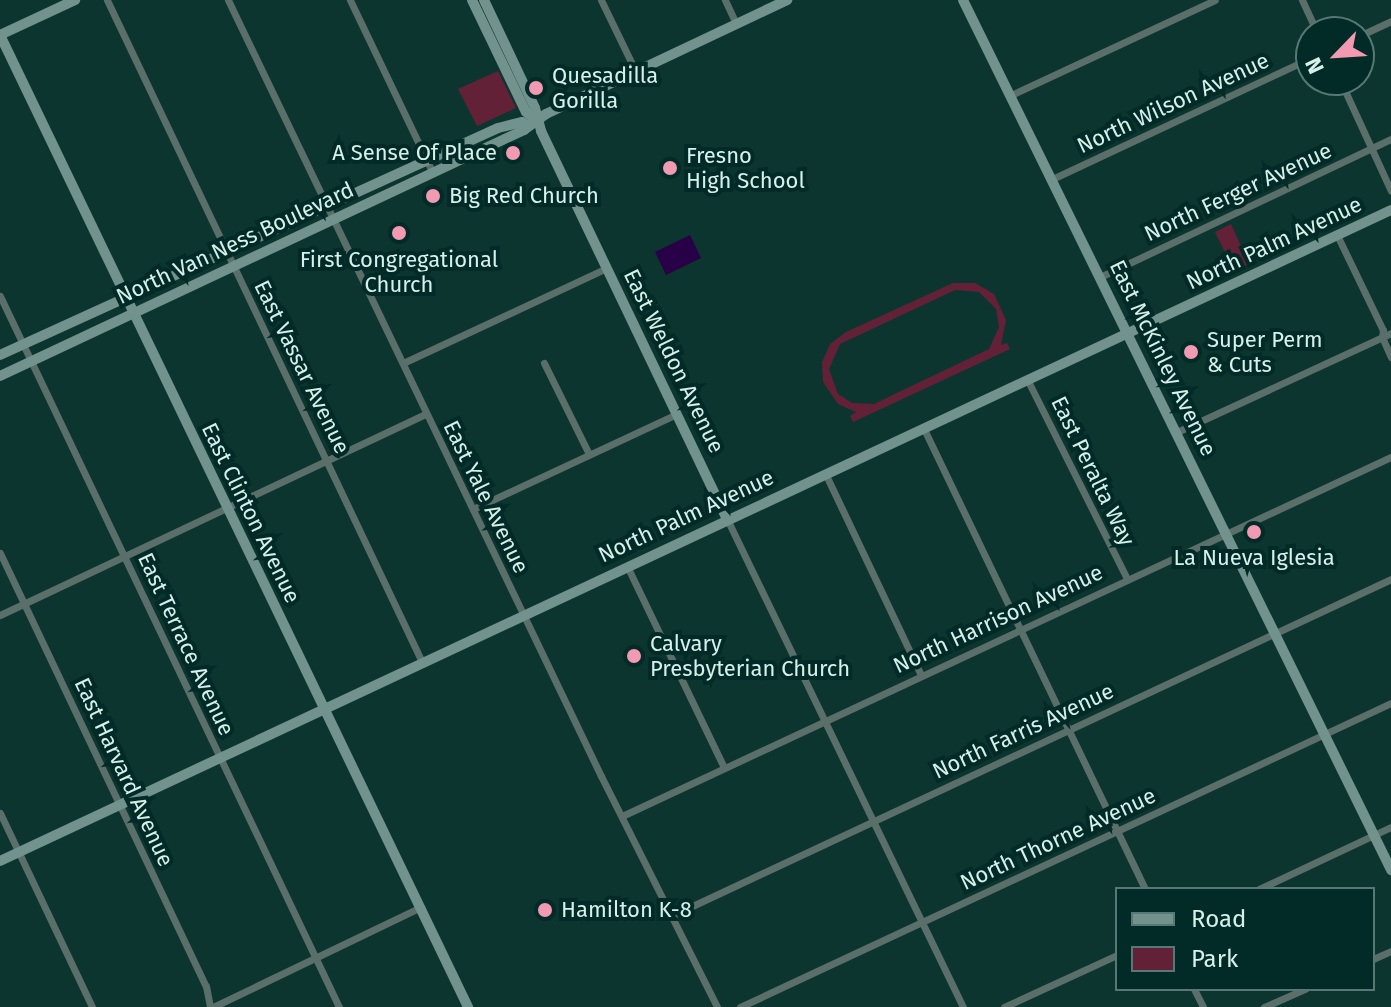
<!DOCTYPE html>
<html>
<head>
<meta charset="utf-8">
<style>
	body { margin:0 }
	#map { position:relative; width:1391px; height:1007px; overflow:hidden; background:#0d352f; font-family:"Fira Sans",sans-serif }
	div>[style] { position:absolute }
	.green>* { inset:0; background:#632137 }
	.water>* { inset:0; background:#270048 }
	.street>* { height:7px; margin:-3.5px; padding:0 3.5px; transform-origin:3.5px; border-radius:3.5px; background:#5a6e6a }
	.secondary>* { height:10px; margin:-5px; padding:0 5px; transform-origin:5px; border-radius:5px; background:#72928d }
	.dots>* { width:22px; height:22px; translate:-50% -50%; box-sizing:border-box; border:4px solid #022a26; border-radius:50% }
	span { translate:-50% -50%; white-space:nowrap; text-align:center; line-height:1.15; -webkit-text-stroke:8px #022a26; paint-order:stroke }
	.poi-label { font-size:22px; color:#d6f0eb }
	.left { translate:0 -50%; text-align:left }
	.right { translate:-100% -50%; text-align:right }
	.street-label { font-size:22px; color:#d6f0eb }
	.legend { position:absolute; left:1115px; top:887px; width:260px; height:104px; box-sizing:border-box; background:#022a26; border:2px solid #577975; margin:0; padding:10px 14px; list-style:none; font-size:24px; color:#d6f0eb }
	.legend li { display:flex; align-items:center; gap:16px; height:40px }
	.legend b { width:40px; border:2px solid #577975 }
	.north { position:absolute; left:1295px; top:16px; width:80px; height:80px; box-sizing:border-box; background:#022a26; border:2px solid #577975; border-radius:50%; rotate:245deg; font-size:22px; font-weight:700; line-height:32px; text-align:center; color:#d6f0eb }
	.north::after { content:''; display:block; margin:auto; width:28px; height:36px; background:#f19ab1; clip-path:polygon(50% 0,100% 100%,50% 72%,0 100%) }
</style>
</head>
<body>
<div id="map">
	<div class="green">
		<div style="clip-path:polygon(498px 71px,516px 108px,477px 126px,458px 89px)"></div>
		<div style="clip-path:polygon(1231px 224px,1249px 264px,1234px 271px,1215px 232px)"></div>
		<div style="clip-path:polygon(evenodd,953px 283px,975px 283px,994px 294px,1006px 320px,1001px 345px,1007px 343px,1010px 349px,853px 422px,850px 416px,856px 412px,838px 404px,823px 382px,822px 362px,830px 344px,846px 332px,953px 283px,955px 290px,979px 292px,996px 309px,999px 327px,989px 349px,874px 404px,852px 403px,838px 394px,829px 369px,840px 344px,955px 290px)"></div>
	</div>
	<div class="water">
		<div style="clip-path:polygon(690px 235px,701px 258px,666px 275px,655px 252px)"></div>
	</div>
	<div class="street">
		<div style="left:107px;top:0;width:735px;rotate:64.55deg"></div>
		<div style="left:228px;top:0;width:861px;rotate:64.33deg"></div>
		<div style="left:601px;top:776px;width:258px;rotate:63.3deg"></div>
		<div style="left:350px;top:0;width:192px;rotate:64.4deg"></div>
		<div style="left:601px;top:0;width:80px;rotate:64.1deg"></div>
		<div style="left:725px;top:0;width:26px;rotate:65deg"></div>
		<div style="left:1302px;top:0;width:35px;rotate:65deg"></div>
		<div style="left:1359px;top:36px;width:35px;rotate:-25deg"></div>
		<div style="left:1340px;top:80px;width:122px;rotate:65.3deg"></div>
		<div style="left:1009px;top:96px;width:227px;rotate:-25deg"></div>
		<div style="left:1050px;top:180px;width:288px;rotate:-25.1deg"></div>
		<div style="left:1337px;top:235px;width:106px;rotate:64.2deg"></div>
		<div style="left:1383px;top:330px;width:7px;rotate:98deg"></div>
		<div style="left:1382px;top:337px;width:22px;rotate:66deg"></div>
		<div style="left:1100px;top:277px;width:322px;rotate:-25.4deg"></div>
		<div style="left:0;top:296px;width:788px;rotate:64.51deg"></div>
		<div style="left:403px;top:363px;width:225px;rotate:-25deg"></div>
		<div style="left:544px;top:363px;width:102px;rotate:63.7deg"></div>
		<div style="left:1027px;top:379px;width:224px;rotate:63.4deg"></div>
		<div style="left:923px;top:427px;width:513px;rotate:64.33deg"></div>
		<div style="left:1177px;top:432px;width:236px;rotate:-24.8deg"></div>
		<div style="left:825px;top:473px;width:224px;rotate:64.6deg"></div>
		<div style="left:473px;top:509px;width:225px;rotate:-25deg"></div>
		<div style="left:727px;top:519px;width:542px;rotate:64.19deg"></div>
		<div style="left:0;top:553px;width:480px;rotate:64.6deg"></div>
		<div style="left:206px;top:986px;width:21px;rotate:79deg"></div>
		<div style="left:627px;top:566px;width:224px;rotate:64.3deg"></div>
		<div style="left:0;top:615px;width:471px;rotate:-25.3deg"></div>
		<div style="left:0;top:813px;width:215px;rotate:64.6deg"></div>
		<div style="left:622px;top:816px;width:849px;rotate:-25.03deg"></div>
		<div style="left:1259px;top:889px;width:146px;rotate:-25.2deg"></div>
		<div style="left:671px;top:916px;width:795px;rotate:-25.08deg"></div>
		<div style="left:1373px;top:959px;width:20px;rotate:-24deg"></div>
		<div style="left:1194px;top:989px;width:20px;rotate:63deg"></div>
		<div style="left:213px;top:1007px;width:231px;rotate:-25.7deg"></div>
		<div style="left:740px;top:1007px;width:718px;rotate:-25.03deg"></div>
		<div style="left:1004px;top:1007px;width:124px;rotate:-24.7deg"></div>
		<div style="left:1264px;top:1007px;width:45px;rotate:-23.7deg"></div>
	</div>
	<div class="secondary">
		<div style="left:472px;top:0;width:124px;rotate:64.3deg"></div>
		<div style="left:526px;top:112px;width:13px;rotate:39deg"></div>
		<div style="left:484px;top:0;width:119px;rotate:64.7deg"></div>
		<div style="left:535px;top:108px;width:24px;rotate:75deg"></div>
		<div style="left:541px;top:131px;width:430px;rotate:64.4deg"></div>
		<div style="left:963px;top:0;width:970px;rotate:63.8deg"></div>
		<div style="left:0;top:35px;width:1079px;rotate:64.29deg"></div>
		<div style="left:0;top:35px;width:83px;rotate:-25deg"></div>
		<div style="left:0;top:355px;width:547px;rotate:-24.5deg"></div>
		<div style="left:498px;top:128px;width:25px;rotate:-14deg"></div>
		<div style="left:522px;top:122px;width:6px;rotate:31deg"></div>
		<div style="left:0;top:376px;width:579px;rotate:-25.15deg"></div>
		<div style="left:524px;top:130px;width:27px;rotate:-36deg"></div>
		<div style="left:546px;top:114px;width:267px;rotate:-25.3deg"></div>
		<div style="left:0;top:861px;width:1536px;rotate:-25.08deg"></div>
	</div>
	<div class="dots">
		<div style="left:536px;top:88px;background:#f19ab1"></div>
		<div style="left:513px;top:153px;background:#f19ab1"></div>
		<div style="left:670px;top:168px;background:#f19ab1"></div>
		<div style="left:433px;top:196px;background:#f19ab1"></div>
		<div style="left:399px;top:233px;background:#f19ab1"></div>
		<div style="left:1191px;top:352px;background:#f19ab1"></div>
		<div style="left:1254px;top:532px;background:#f19ab1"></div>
		<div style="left:634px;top:656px;background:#f19ab1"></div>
		<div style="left:545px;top:910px;background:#f19ab1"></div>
	</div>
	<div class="poi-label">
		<span class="left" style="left:552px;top:88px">Quesadilla<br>Gorilla</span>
		<span class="right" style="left:497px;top:153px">A Sense Of Place</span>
		<span class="left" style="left:686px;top:168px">Fresno<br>High School</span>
		<span class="left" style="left:449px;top:196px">Big Red Church</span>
		<span style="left:399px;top:272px">First Congregational<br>Church</span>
		<span class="left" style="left:1207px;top:352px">Super Perm<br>&amp; Cuts</span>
		<span style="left:1254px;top:558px">La Nueva Iglesia</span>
		<span class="left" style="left:650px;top:656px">Calvary<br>Presbyterian Church</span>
		<span class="left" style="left:561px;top:910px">Hamilton K-8</span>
	</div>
	<div class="street-label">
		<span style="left:1173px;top:103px;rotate:-25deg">North Wilson Avenue</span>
		<span style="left:1238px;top:192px;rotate:-25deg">North Ferger Avenue</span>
		<span style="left:235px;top:243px;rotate:-25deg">North Van Ness Boulevard</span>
		<span style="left:1274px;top:243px;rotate:-25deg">North Palm Avenue</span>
		<span style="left:1163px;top:358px;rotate:64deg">East McKinley Avenue</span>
		<span style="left:674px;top:361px;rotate:64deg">East Weldon Avenue</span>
		<span style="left:302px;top:367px;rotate:64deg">East Vassar Avenue</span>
		<span style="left:1093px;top:471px;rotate:64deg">East Peralta Way</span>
		<span style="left:486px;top:497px;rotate:64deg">East Yale Avenue</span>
		<span style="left:251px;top:513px;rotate:64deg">East Clinton Avenue</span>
		<span style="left:686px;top:516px;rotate:-25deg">North Palm Avenue</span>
		<span style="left:998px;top:619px;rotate:-25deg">North Harrison Avenue</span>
		<span style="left:186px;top:644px;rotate:65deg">East Terrace Avenue</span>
		<span style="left:1023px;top:731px;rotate:-25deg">North Farris Avenue</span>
		<span style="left:124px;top:772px;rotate:65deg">East Harvard Avenue</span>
		<span style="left:1058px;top:839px;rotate:-25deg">North Thorne Avenue</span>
	</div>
	<ul class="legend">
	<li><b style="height:10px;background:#72928d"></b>Road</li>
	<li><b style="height:22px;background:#632137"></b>Park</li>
	</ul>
	<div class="north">N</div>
</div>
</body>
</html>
